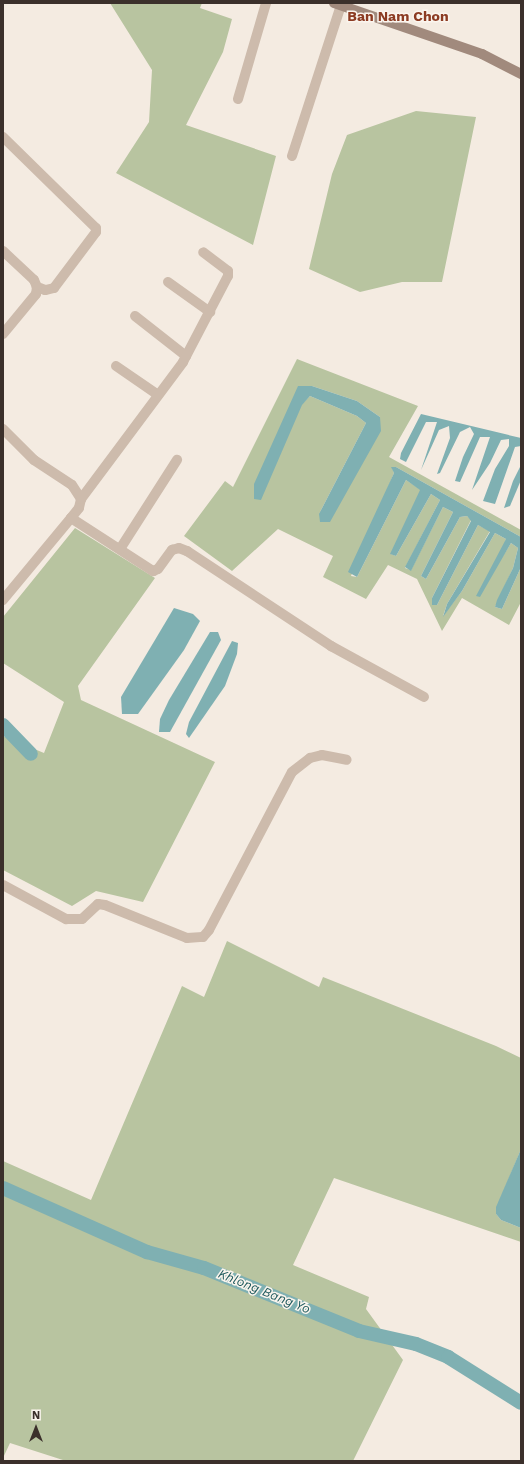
<!DOCTYPE html>
<html>
<head>
<meta charset="utf-8">
<style>
	body { margin:0 }
	#map { position:relative; width:524px; height:1464px; overflow:hidden; background:#f4ebe1; font-family:"Work Sans",sans-serif }
	div>[style] { position:absolute }
	.green>* { inset:0; background:#b8c4a0 }
	.water>* { inset:0; background:#7fb0b2 }
	.canal>* { height:14px; margin:-7px; padding:0 7px; transform-origin:7px; border-radius:7px; background:#7fb0b2 }
	.street>* { height:10px; margin:-5px; padding:0 5px; transform-origin:5px; border-radius:5px; background:#cdbbac }
	.secondary>* { height:10px; margin:-5px; padding:0 5px; transform-origin:5px; border-radius:5px; background:#a18a7d }
	span { translate:-50% -50%; white-space:nowrap; text-align:center; line-height:1.15; -webkit-text-stroke:3px #fbf5ee; paint-order:stroke }
	.water-label { font-size:13px; color:#1f5a5e; font-style:italic }
	.quarter-label { font-size:14px; color:#8c3b22; font-weight:700 }
	.frame { position:absolute; inset:0; border:4px solid #3b302b; pointer-events:none }
	.north { position:absolute; left:16px; top:1408px; width:40px; height:40px; -webkit-text-stroke:3px #fbf5ee; paint-order:stroke; rotate:0deg; font-size:11px; font-weight:700; line-height:16px; text-align:center; color:#3b302b }
	.north::after { content:''; display:block; margin:auto; width:14px; height:18px; background:#3b302b; clip-path:polygon(50% 0,100% 100%,50% 72%,0 100%) }
</style>
</head>
<body>
<div id="map">
	<div class="green">
		<div style="clip-path:polygon(110px 3px,202px 3px,200px 8px,232px 19px,223px 52px,186px 125px,276px 156px,253px 245px,116px 173px,149px 122px,152px 70px)"></div>
		<div style="clip-path:polygon(416px 111px,476px 117px,442px 282px,402px 282px,360px 292px,309px 269px,332px 174px,347px 135px)"></div>
		<div style="clip-path:polygon(evenodd,297px 359px,418px 406px,389px 457px,521px 530px,521px 537px,396px 467px,392px 468px,394px 473px,351px 576px,357px 577px,406px 480px,421px 490px,391px 554px,396px 556px,431px 494px,440px 500px,405px 568px,411px 570px,443px 507px,453px 512px,421px 576px,426px 579px,460px 517px,467px 516px,471px 520px,432px 598px,432px 605px,437px 605px,478px 525px,490px 531px,447px 604px,443px 616px,462px 591px,495px 533px,506px 539px,503px 556px,511px 543px,518px 548px,513px 568px,495px 607px,502px 609px,521px 567px,521px 602px,509px 625px,462px 598px,442px 631px,417px 579px,388px 565px,366px 599px,323px 577px,333px 556px,278px 529px,232px 571px,184px 536px,225px 481px,233px 487px,297px 359px,312px 386px,357px 401px,380px 417px,319px 514px,366px 423px,357px 416px,310px 396px,302px 404px,312px 386px)"></div>
		<div style="clip-path:polygon(75px 528px,155px 578px,78px 686px,81px 700px,215px 762px,143px 902px,96px 891px,72px 906px,3px 870px,3px 736px,44px 753px,64px 702px,3px 663px,3px 617px)"></div>
		<div style="clip-path:polygon(227px 941px,319px 987px,323px 977px,496px 1046px,521px 1058px,521px 1149px,497px 1207px,496px 1214px,501px 1220px,521px 1228px,521px 1242px,334px 1178px,293px 1265px,369px 1297px,366px 1309px,403px 1360px,353px 1461px,66px 1461px,10px 1443px,3px 1458px,3px 1161px,91px 1200px,182px 986px,204px 997px)"></div>
	</div>
	<div class="water">
		<div style="clip-path:polygon(298px 386px,312px 386px,357px 401px,380px 417px,381px 431px,330px 522px,320px 522px,319px 514px,366px 423px,357px 416px,310px 396px,302px 405px,261px 500px,254px 499px,254px 484px)"></div>
		<div style="clip-path:polygon(421px 414px,521px 438px,521px 446px,515px 447px,495px 504px,483px 501px,495px 469px,509px 446px,509px 439px,501px 440px,490px 463px,472px 490px,490px 437px,480px 437px,460px 482px,455px 481px,463px 457px,474px 434px,470px 427px,460px 432px,440px 473px,437px 474px,450px 438px,449px 426px,439px 430px,421px 470px,437px 422px,426px 422px,406px 462px,400px 459px,401px 453px)"></div>
		<div style="clip-path:polygon(521px 465px,521px 480px,510px 506px,504px 508px,513px 481px)"></div>
		<div style="clip-path:polygon(391px 467px,396px 467px,521px 537px,521px 567px,502px 609px,495px 607px,497px 600px,513px 568px,518px 548px,511px 543px,480px 597px,476px 596px,506px 539px,495px 533px,462px 591px,443px 617px,447px 604px,490px 532px,478px 525px,437px 605px,432px 605px,432px 598px,471px 521px,467px 516px,460px 517px,426px 579px,421px 576px,453px 512px,443px 507px,411px 571px,405px 567px,440px 500px,431px 494px,396px 556px,390px 554px,420px 490px,406px 480px,357px 577px,348px 572px,394px 473px)"></div>
		<div style="clip-path:polygon(174px 608px,193px 614px,200px 621px,184px 650px,138px 714px,122px 714px,121px 697px)"></div>
		<div style="clip-path:polygon(210px 632px,218px 632px,221px 640px,170px 732px,159px 732px,160px 719px,169px 700px)"></div>
		<div style="clip-path:polygon(232px 641px,238px 643px,237px 654px,225px 686px,189px 738px,186px 734px,189px 722px)"></div>
		<div style="clip-path:polygon(521px 1149px,521px 1228px,501px 1220px,496px 1214px,496px 1207px)"></div>
	</div>
	<div class="canal">
		<div style="left:3px;top:725px;width:40px;rotate:46deg"></div>
		<div style="left:3px;top:1188px;width:158px;rotate:24deg"></div>
		<div style="left:147px;top:1252px;width:59px;rotate:15.7deg"></div>
		<div style="left:204px;top:1268px;width:167px;rotate:22.1deg"></div>
		<div style="left:359px;top:1331px;width:58px;rotate:12.8deg"></div>
		<div style="left:416px;top:1344px;width:35px;rotate:22deg"></div>
		<div style="left:448px;top:1357px;width:86px;rotate:32.2deg"></div>
	</div>
	<div class="street">
		<div style="left:238px;top:99px;width:100px;rotate:-73.7deg"></div>
		<div style="left:3px;top:137px;width:130px;rotate:44.4deg"></div>
		<div style="left:96px;top:228px;width:4px;rotate:90deg"></div>
		<div style="left:96px;top:232px;width:70px;rotate:126.9deg"></div>
		<div style="left:54px;top:288px;width:9px;rotate:167deg"></div>
		<div style="left:45px;top:290px;width:9px;rotate:-159deg"></div>
		<div style="left:292px;top:156px;width:159px;rotate:-72deg"></div>
		<div style="left:3px;top:251px;width:42px;rotate:43.1deg"></div>
		<div style="left:34px;top:280px;width:8px;rotate:67deg"></div>
		<div style="left:37px;top:287px;width:7px;rotate:98deg"></div>
		<div style="left:36px;top:294px;width:52px;rotate:129.5deg"></div>
		<div style="left:168px;top:282px;width:52px;rotate:35.5deg"></div>
		<div style="left:135px;top:316px;width:65px;rotate:38.1deg"></div>
		<div style="left:116px;top:366px;width:51px;rotate:34.6deg"></div>
		<div style="left:3px;top:429px;width:44px;rotate:45deg"></div>
		<div style="left:34px;top:460px;width:45px;rotate:33.3deg"></div>
		<div style="left:72px;top:485px;width:17px;rotate:57deg"></div>
		<div style="left:81px;top:499px;width:9px;rotate:103deg"></div>
		<div style="left:79px;top:508px;width:13px;rotate:129deg"></div>
		<div style="left:71px;top:518px;width:107px;rotate:129.7deg"></div>
		<div style="left:81px;top:499px;width:171px;rotate:-53.3deg"></div>
		<div style="left:183px;top:362px;width:97px;rotate:-62.4deg"></div>
		<div style="left:228px;top:276px;width:5px;rotate:-90deg"></div>
		<div style="left:228px;top:271px;width:31px;rotate:-143deg"></div>
		<div style="left:71px;top:518px;width:98px;rotate:32.9deg"></div>
		<div style="left:153px;top:571px;width:5px;rotate:-22deg"></div>
		<div style="left:158px;top:569px;width:24px;rotate:-54deg"></div>
		<div style="left:172px;top:550px;width:7px;rotate:-16deg"></div>
		<div style="left:179px;top:548px;width:9px;rotate:21deg"></div>
		<div style="left:187px;top:551px;width:173px;rotate:33.4deg"></div>
		<div style="left:331px;top:646px;width:106px;rotate:28.7deg"></div>
		<div style="left:120px;top:549px;width:106px;rotate:-57.4deg"></div>
		<div style="left:3px;top:885px;width:72px;rotate:28.4deg"></div>
		<div style="left:66px;top:919px;width:16px"></div>
		<div style="left:82px;top:919px;width:22px;rotate:-43deg"></div>
		<div style="left:98px;top:904px;width:7px;rotate:8deg"></div>
		<div style="left:105px;top:905px;width:88px;rotate:21.9deg"></div>
		<div style="left:187px;top:938px;width:16px;rotate:-4deg"></div>
		<div style="left:203px;top:937px;width:9px;rotate:-49deg"></div>
		<div style="left:209px;top:930px;width:178px;rotate:-62.3deg"></div>
		<div style="left:292px;top:772px;width:23px;rotate:-38deg"></div>
		<div style="left:310px;top:758px;width:12px;rotate:-14deg"></div>
		<div style="left:322px;top:755px;width:25px;rotate:11deg"></div>
	</div>
	<div class="secondary">
		<div style="left:334px;top:3px;width:157px;rotate:19deg"></div>
		<div style="left:482px;top:54px;width:44px;rotate:27.1deg"></div>
	</div>
	<div class="water-label">
		<span style="left:264px;top:1292px;rotate:22deg">Khlong Bang Yo</span>
	</div>
	<div class="quarter-label">
		<span style="left:398px;top:16px">Ban Nam Chon</span>
	</div>
	<div class="frame"></div>
	<div class="north">N</div>
</div>
</body>
</html>
